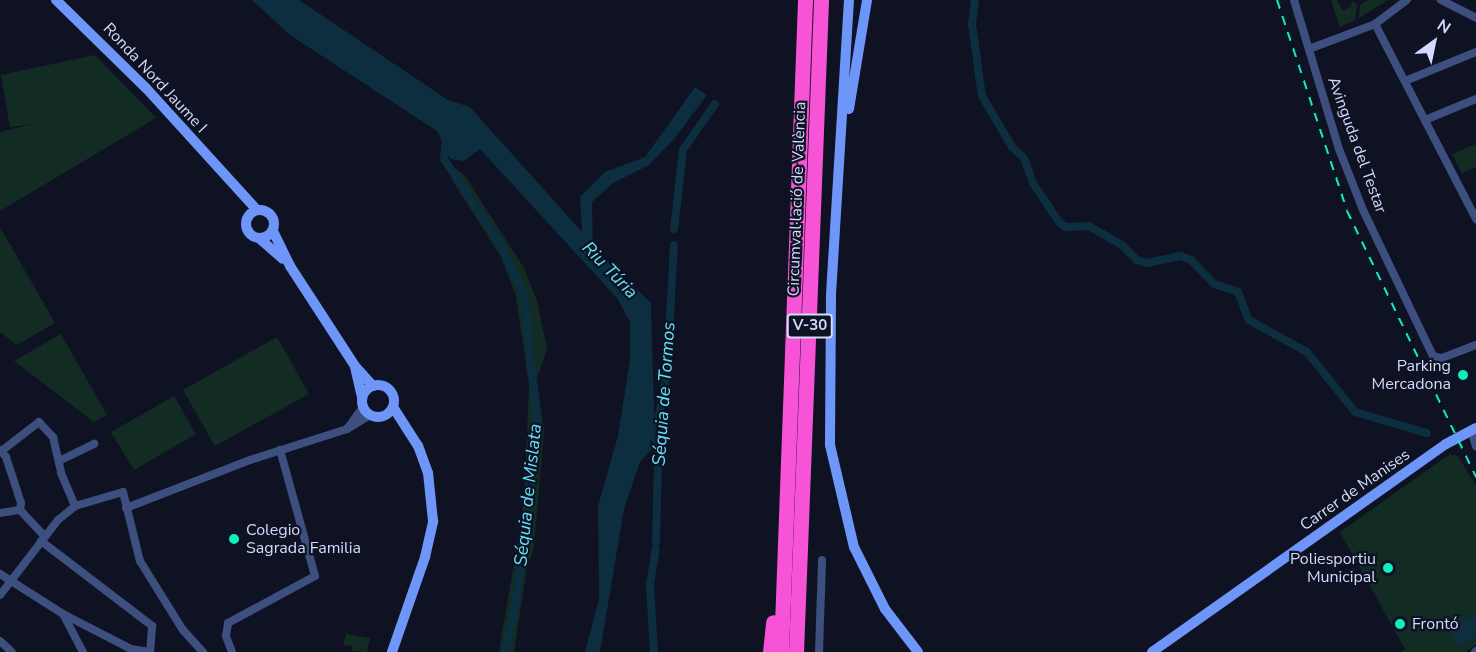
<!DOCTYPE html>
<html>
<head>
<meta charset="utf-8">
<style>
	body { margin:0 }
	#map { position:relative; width:1476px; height:652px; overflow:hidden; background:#0f1222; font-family:"Nunito Sans",sans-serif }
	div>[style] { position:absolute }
	.green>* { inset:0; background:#122c23 }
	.water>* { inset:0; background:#0c2e3e }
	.canal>* { height:8px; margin:-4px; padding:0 4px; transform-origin:4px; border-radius:4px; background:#0c2e3e }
	.street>* { height:8px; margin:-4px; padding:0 4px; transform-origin:4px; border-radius:4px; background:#3c4f7f }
	.secondary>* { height:10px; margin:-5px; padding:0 5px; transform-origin:5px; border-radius:5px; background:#6d96f8 }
	.secondary>.ring { margin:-5px; padding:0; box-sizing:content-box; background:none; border:10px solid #6d96f8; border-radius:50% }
	.highway>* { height:15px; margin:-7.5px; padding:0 7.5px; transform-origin:7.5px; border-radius:7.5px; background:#f753d6 }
	.rail>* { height:2px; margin-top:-1px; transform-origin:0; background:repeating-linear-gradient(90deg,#0bf0be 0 9px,transparent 0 17px) }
	.dots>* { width:16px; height:16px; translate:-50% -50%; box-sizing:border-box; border:3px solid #0f1222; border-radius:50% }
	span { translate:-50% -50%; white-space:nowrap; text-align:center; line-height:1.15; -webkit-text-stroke:4.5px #0f1222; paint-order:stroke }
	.shield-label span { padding:2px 4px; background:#0f1222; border:2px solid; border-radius:4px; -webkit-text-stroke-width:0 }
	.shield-label { font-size:15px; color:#d2dbfd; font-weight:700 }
	.street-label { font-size:16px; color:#d2dbfd }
	.poi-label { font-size:16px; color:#d2dbfd }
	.right { translate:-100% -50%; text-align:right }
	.left { translate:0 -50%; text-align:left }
	.water-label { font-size:18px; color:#65e3f8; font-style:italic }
	.north { position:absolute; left:1404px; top:12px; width:60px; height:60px; -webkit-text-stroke:4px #0f1222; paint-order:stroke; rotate:33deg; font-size:16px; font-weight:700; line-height:24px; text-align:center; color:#d2dbfd }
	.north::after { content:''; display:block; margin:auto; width:21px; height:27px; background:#d2dbfd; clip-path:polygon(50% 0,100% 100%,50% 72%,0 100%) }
</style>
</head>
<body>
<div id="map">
	<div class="green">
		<div style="clip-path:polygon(1331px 0,1337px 0,1343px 11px,1351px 6px,1352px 1px,1357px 5px,1355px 20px,1340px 27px)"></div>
		<div style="clip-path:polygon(1368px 0,1388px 0,1359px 18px,1360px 5px)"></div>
		<div style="clip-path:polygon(95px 55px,156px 118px,0 211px,0 132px,33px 124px,10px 127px,1px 75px)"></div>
		<div style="clip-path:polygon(1476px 144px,1476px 167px,1462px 173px,1452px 154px)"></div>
		<div style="clip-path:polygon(455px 168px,465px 176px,524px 268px,537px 301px,547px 349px,537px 378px,544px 431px,534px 547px,526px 572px,514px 652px,499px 652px,524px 504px,529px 385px,516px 296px,501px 257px,452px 180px,451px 173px)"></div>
		<div style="clip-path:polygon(0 227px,55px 323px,17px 345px,0 332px)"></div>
		<div style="clip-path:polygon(61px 334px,107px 415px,94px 422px,14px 361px)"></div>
		<div style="clip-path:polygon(277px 337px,309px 394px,215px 446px,183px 390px)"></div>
		<div style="clip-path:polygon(174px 396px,196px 434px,134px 470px,111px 432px)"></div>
		<div style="clip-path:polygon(1450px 454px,1458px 456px,1476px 486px,1476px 645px,1465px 652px,1401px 652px,1405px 649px,1340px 532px)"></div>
		<div style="clip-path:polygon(346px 634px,370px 638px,367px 652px,352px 651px,352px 646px,343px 645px)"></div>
	</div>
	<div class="water">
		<div style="clip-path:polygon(252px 0,299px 0,448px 100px,470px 107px,582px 232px,580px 197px,605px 172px,645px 157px,695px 87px,707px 95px,675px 138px,649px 165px,613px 183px,592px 202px,593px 247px,651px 303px,655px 446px,640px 462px,624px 509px,600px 652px,585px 652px,599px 599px,598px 506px,618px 436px,630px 360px,630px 322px,617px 298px,480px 149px,464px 161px,450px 159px,437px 131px,290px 35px)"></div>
		<div style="clip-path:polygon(1476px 613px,1476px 636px,1460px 646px,1449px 629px)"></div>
	</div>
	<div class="canal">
		<div style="left:975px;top:0;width:24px;rotate:97deg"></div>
		<div style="left:972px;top:24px;width:73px;rotate:82.1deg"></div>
		<div style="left:982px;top:96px;width:59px;rotate:59.5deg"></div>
		<div style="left:1012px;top:147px;width:16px;rotate:43deg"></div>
		<div style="left:1024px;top:158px;width:27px;rotate:70deg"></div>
		<div style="left:1033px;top:183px;width:47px;rotate:56.3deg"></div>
		<div style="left:1059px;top:222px;width:9px;rotate:36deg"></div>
		<div style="left:1066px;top:227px;width:23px;rotate:-2deg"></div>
		<div style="left:1089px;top:226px;width:39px;rotate:30deg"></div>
		<div style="left:1123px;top:246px;width:20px;rotate:45deg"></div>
		<div style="left:1137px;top:260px;width:10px;rotate:17deg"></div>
		<div style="left:1147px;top:263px;width:35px;rotate:-12deg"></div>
		<div style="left:1181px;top:256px;width:11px;rotate:22deg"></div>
		<div style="left:1191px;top:260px;width:33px;rotate:46deg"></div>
		<div style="left:1214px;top:284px;width:25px;rotate:18deg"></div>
		<div style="left:1238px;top:292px;width:30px;rotate:69deg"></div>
		<div style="left:1249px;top:320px;width:66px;rotate:28.9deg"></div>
		<div style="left:1307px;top:352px;width:77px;rotate:51.3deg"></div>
		<div style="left:1355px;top:412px;width:75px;rotate:16.3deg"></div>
		<div style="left:446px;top:139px;width:20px;rotate:96deg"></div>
		<div style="left:444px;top:159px;width:100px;rotate:56.5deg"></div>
		<div style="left:499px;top:242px;width:59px;rotate:64.7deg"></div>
		<div style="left:524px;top:295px;width:129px;rotate:84.2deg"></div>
		<div style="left:537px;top:423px;width:185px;rotate:96.8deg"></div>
		<div style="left:515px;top:607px;width:46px;rotate:102.5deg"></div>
		<div style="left:674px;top:229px;width:80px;rotate:-83.5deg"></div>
		<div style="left:683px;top:150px;width:56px;rotate:-55.2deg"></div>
		<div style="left:656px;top:542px;width:127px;rotate:-88.6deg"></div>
		<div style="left:659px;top:415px;width:46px;rotate:-79.9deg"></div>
		<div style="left:667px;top:370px;width:125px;rotate:-86.8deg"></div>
		<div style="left:654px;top:652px;width:67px;rotate:-93.4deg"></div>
		<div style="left:650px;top:585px;width:36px;rotate:-81deg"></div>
	</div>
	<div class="street">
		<div style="left:1294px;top:0;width:156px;rotate:73.2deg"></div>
		<div style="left:1339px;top:149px;width:66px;rotate:68.5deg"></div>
		<div style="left:1363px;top:210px;width:162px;rotate:64.4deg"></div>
		<div style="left:1433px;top:356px;width:9px;rotate:13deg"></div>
		<div style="left:1442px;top:358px;width:36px;rotate:-21deg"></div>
		<div style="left:1441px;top:0;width:39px;rotate:27deg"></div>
		<div style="left:1375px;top:24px;width:220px;rotate:62.6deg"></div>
		<div style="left:1309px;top:49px;width:71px;rotate:-20.7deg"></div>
		<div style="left:1375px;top:24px;width:40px;rotate:-37deg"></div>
		<div style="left:1405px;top:81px;width:77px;rotate:-22.2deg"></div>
		<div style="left:1425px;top:120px;width:55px;rotate:-22.4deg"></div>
		<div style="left:363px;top:407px;width:27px;rotate:126deg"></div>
		<div style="left:347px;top:429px;width:27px;rotate:-31deg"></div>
		<div style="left:1471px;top:430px;width:17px;rotate:73deg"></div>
		<div style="left:0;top:450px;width:9px;rotate:49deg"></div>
		<div style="left:6px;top:457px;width:48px;rotate:71.9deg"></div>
		<div style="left:21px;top:503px;width:7px;rotate:98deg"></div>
		<div style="left:20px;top:510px;width:35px;rotate:47deg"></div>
		<div style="left:0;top:452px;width:49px;rotate:-37.6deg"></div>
		<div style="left:39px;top:422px;width:21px;rotate:47deg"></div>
		<div style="left:53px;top:437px;width:37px;rotate:77deg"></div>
		<div style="left:61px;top:473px;width:36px;rotate:67deg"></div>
		<div style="left:61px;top:460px;width:37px;rotate:-26deg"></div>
		<div style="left:126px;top:508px;width:133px;rotate:-21.2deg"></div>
		<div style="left:250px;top:460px;width:102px;rotate:-17.7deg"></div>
		<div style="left:0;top:513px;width:20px;rotate:-9deg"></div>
		<div style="left:41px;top:541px;width:140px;rotate:37.4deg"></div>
		<div style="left:152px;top:626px;width:26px;rotate:94deg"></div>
		<div style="left:0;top:574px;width:75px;rotate:32.4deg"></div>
		<div style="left:63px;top:614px;width:76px;rotate:27.2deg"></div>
		<div style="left:131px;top:649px;width:19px;rotate:9deg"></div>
		<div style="left:0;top:595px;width:95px;rotate:-52.3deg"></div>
		<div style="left:58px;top:520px;width:22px;rotate:-39deg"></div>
		<div style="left:75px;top:506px;width:50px;rotate:-16.3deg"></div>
		<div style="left:123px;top:492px;width:71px;rotate:76.2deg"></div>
		<div style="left:140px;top:561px;width:81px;rotate:58.1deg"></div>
		<div style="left:183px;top:630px;width:30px;rotate:48deg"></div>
		<div style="left:63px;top:614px;width:43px;rotate:62.2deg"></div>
		<div style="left:0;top:641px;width:16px;rotate:43deg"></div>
		<div style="left:232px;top:652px;width:17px;rotate:-111deg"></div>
		<div style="left:226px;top:636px;width:13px;rotate:-81deg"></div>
		<div style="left:228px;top:623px;width:99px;rotate:-28.4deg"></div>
		<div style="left:315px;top:576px;width:131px;rotate:-105.5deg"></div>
		<div style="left:819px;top:652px;width:92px;rotate:-88.1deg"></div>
		<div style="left:1475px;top:652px;width:1px;rotate:-45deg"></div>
	</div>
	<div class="secondary">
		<div style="left:56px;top:0;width:126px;rotate:44.4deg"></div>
		<div style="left:146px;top:88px;width:165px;rotate:47.7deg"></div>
		<div style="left:849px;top:0;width:298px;rotate:93.5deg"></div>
		<div style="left:831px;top:297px;width:148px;rotate:90.4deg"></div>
		<div style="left:830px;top:445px;width:105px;rotate:76.8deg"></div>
		<div style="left:854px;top:547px;width:69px;rotate:63.4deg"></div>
		<div style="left:885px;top:609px;width:54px;rotate:52.5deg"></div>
		<div style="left:849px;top:109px;width:110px;rotate:-80.6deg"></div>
		<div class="ring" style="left:246px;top:210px;width:18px;height:18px"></div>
		<div style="left:273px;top:231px;width:39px;rotate:64deg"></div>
		<div style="left:290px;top:266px;width:119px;rotate:57deg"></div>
		<div style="left:355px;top:366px;width:27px;rotate:48deg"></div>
		<div style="left:260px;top:239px;width:30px;rotate:41deg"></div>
		<div style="left:355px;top:367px;width:32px;rotate:77deg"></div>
		<div class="ring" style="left:362px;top:385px;width:22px;height:22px"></div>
		<div style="left:392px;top:652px;width:101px;rotate:-70.8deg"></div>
		<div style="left:425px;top:557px;width:37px;rotate:-77deg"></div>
		<div style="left:433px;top:521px;width:48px;rotate:-95.9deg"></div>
		<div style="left:428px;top:473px;width:29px;rotate:-110deg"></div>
		<div style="left:418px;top:446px;width:46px;rotate:-122.7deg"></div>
		<div style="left:1152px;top:652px;width:360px;rotate:-35.3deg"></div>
		<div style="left:1446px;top:444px;width:34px;rotate:-28deg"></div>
	</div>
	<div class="highway">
		<div style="left:770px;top:652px;width:30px;rotate:-84deg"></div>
		<div style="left:781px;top:652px;width:652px;rotate:-87.89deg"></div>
		<div style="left:796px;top:652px;width:652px;rotate:-87.8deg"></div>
	</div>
	<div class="rail">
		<div style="left:1277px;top:0;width:222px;rotate:71.6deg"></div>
		<div style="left:1347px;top:211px;width:296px;rotate:64.1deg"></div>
	</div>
	<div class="dots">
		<div style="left:1463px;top:375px;background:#0bf0be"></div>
		<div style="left:234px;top:539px;background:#0bf0be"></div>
		<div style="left:1388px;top:568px;background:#0bf0be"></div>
		<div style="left:1400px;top:624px;background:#0bf0be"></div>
	</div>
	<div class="shield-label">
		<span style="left:810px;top:326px">V-30</span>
	</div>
	<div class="street-label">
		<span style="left:155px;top:78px;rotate:47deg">Ronda Nord Jaume I</span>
		<span style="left:1357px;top:145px;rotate:70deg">Avinguda del Testar</span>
		<span style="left:797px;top:199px;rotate:-88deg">Circumval·lació de València</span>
		<span style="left:1355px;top:490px;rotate:-35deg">Carrer de Manises</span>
	</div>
	<div class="poi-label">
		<span class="right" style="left:1451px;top:375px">Parking<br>Mercadona</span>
		<span class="left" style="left:246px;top:539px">Colegio<br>Sagrada Familia</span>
		<span class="right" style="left:1376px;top:568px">Poliesportiu<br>Municipal</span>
		<span class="left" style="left:1412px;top:624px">Frontó</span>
	</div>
	<div class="water-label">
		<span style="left:610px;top:270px;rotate:46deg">Riu Túria</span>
		<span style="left:664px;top:394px;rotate:-86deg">Séquia de Tormos</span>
		<span style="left:528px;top:495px;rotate:-84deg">Séquia de Mislata</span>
	</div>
	<div class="north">N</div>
</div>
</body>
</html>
